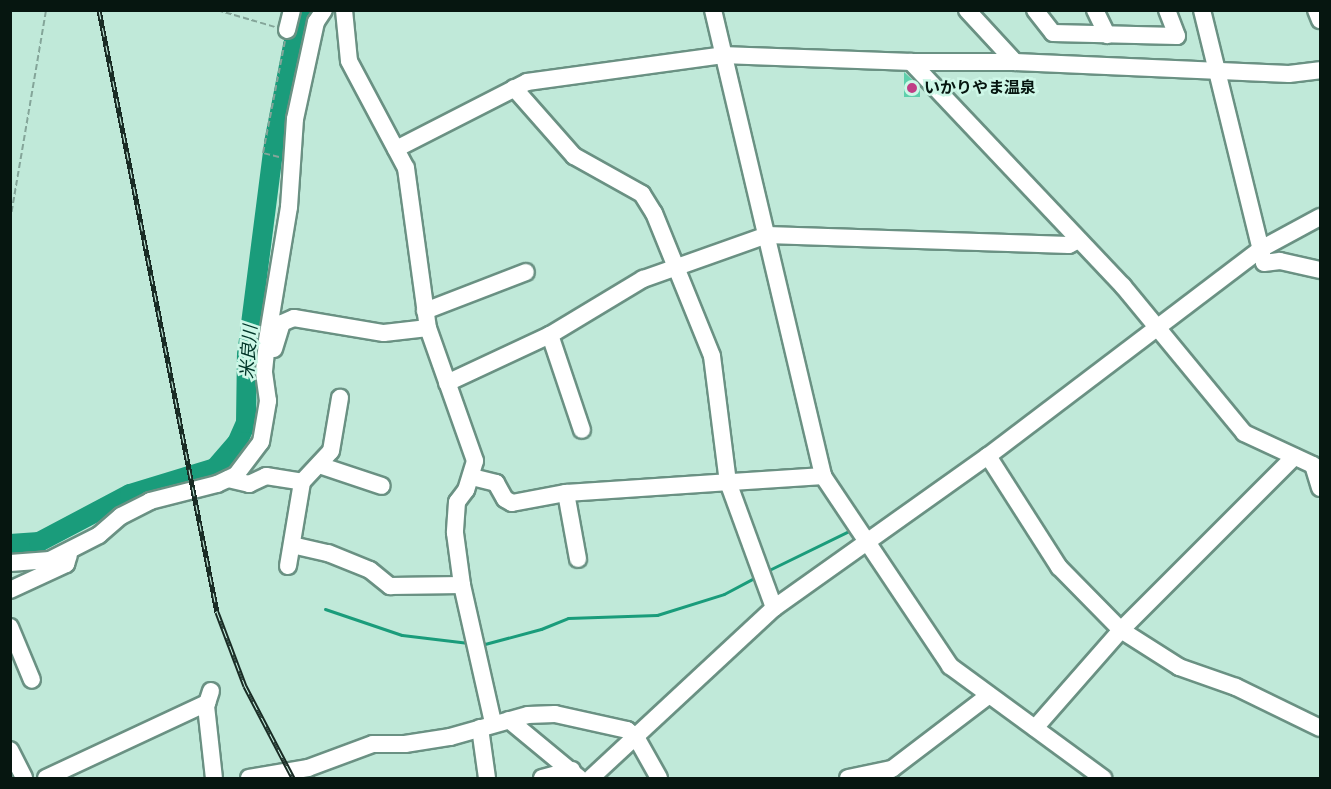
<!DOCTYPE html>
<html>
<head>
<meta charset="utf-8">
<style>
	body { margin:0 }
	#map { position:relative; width:1331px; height:789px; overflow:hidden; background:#c0e9d9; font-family:Cabin,"Noto Sans JP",sans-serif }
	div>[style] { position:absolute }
	.stream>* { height:3px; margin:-1.5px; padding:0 1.5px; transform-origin:1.5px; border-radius:1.5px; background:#1a9c7b }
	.river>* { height:20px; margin:-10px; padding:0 10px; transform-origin:10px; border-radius:10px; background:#1a9c7b }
	.building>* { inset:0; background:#5ed0ac }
	.path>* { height:2px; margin-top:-1px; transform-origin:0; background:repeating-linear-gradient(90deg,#84a599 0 6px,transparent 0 9px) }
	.roads { filter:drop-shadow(2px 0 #6a9183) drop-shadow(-2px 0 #6a9183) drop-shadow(0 2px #6a9183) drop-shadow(0 -2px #6a9183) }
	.minor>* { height:16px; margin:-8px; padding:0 8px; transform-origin:8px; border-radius:8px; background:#fff }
	.rail>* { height:5px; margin-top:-2.5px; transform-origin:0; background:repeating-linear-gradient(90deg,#cdf7e7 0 9px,#192c25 0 18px); box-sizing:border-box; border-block:2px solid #192c25 }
	.dots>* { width:16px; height:16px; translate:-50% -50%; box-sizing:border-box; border:3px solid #cdf7e7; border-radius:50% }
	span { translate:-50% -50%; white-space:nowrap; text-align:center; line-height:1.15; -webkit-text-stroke:5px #cdf7e7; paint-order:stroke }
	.poi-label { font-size:16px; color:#061610; font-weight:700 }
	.left { translate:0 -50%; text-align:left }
	.water-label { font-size:18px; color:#003528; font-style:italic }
	.frame { position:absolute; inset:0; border:12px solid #061610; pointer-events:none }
</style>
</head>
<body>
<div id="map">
	<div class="stream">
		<div style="left:767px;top:571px;width:96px;rotate:-26deg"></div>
		<div style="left:325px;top:609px;width:81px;rotate:18.7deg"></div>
		<div style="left:402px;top:635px;width:67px;rotate:6.8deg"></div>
		<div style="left:481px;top:645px;width:62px;rotate:-14.9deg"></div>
		<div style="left:541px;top:629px;width:29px;rotate:-22deg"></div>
		<div style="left:568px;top:618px;width:89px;rotate:-1.9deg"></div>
		<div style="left:657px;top:615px;width:70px;rotate:-17.4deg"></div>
		<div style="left:724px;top:594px;width:36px;rotate:-28deg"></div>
	</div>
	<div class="river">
		<div style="left:10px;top:544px;width:29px;rotate:-4deg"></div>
		<div style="left:39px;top:542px;width:103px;rotate:-27.8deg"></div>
		<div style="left:130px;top:494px;width:89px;rotate:-17deg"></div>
		<div style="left:215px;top:468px;width:33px;rotate:-49deg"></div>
		<div style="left:237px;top:443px;width:22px;rotate:-66deg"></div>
		<div style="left:246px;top:423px;width:68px;rotate:-89.2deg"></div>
		<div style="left:247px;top:355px;width:214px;rotate:-82.7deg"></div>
		<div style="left:274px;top:143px;width:100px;rotate:-79deg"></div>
		<div style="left:293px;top:45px;width:37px;rotate:-70deg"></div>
	</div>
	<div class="building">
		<div style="clip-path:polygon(904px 72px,920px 87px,920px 97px,904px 97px)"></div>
	</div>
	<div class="path">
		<div style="left:217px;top:10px;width:60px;rotate:16.3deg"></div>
		<div style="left:279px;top:157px;width:16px;rotate:-166deg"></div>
		<div style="left:263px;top:153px;width:114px;rotate:-78.9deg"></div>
		<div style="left:10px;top:221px;width:214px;rotate:-80.3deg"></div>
	</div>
	<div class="roads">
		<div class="minor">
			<div style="left:344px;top:10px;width:51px;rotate:84.4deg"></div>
			<div style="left:349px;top:61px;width:121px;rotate:62deg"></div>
			<div style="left:406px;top:168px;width:162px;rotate:82.2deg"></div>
			<div style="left:428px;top:328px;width:141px;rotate:70.5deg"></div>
			<div style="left:475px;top:461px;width:30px;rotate:107deg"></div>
			<div style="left:466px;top:490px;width:15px;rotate:127deg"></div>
			<div style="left:457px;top:502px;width:31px;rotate:94deg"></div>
			<div style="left:455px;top:533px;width:52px;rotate:82.3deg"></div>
			<div style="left:462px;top:585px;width:141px;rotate:77.3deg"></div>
			<div style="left:713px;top:10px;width:479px;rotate:76.7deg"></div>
			<div style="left:823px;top:476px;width:229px;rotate:56.2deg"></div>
			<div style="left:950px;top:666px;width:190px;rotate:36.2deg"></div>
			<div style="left:967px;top:10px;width:71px;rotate:47.3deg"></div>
			<div style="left:1035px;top:10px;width:29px;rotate:52deg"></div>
			<div style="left:1053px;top:33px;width:124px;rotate:1.4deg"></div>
			<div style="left:1177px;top:36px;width:28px;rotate:-111deg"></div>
			<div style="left:1095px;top:10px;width:28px;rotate:64deg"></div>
			<div style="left:1202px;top:10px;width:260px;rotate:76.2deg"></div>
			<div style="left:1264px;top:263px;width:16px;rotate:-7deg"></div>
			<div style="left:1280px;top:261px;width:41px;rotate:12.7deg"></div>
			<div style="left:1316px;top:10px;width:11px;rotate:68deg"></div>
			<div style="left:287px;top:30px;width:21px;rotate:-76deg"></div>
			<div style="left:911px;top:62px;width:104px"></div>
			<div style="left:1015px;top:62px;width:274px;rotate:2.5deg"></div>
			<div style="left:1289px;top:74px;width:31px;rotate:-7deg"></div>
			<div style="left:514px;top:88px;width:91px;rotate:48.6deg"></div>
			<div style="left:574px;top:156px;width:78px;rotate:29.2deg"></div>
			<div style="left:642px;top:194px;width:22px;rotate:58deg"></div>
			<div style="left:654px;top:213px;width:154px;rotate:67.9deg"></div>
			<div style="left:712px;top:356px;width:127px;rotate:82.8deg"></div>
			<div style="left:728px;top:482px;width:134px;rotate:69.9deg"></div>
			<div style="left:396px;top:149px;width:147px;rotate:-27.1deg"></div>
			<div style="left:527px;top:82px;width:198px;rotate:-7.8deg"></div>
			<div style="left:723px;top:55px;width:188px;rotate:2.1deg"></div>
			<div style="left:911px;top:62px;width:308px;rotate:46.6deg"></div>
			<div style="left:1123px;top:286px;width:190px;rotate:50.5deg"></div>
			<div style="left:1244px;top:433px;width:76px;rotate:24.9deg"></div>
			<div style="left:1313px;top:465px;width:24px;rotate:73deg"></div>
			<div style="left:425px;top:311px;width:108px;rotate:-21.1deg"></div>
			<div style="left:550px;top:335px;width:100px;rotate:71.4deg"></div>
			<div style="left:274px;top:349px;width:27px;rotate:-73deg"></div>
			<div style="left:282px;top:323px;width:13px;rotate:-23deg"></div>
			<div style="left:294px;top:318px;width:91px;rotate:9.5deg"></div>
			<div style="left:384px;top:333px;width:44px;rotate:-6.5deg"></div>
			<div style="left:447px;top:383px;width:114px;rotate:-25deg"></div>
			<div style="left:550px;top:335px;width:109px;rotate:-31.1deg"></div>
			<div style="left:643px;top:279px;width:132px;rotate:-19.5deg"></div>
			<div style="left:767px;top:235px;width:302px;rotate:1.9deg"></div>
			<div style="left:1069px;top:245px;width:10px;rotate:-29deg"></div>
			<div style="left:988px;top:456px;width:132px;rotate:57.4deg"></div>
			<div style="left:1059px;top:567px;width:88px;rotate:45.5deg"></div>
			<div style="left:1121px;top:630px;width:69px;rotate:32.5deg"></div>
			<div style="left:1179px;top:667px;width:60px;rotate:19.3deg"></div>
			<div style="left:1236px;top:687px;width:93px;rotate:26deg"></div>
			<div style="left:319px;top:465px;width:66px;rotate:18.4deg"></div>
			<div style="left:472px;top:477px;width:25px;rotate:14deg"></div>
			<div style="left:496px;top:483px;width:18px;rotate:61deg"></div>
			<div style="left:505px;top:499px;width:8px;rotate:30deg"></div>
			<div style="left:512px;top:503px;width:55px;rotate:-10.5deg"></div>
			<div style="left:566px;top:493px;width:258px;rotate:-3.8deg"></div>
			<div style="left:228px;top:479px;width:22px;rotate:13deg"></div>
			<div style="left:249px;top:484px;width:19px;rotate:-25deg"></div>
			<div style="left:266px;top:476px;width:36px;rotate:9deg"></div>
			<div style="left:566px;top:493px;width:67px;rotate:79.7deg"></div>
			<div style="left:292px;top:545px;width:37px;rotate:13deg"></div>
			<div style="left:328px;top:553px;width:45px;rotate:22deg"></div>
			<div style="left:370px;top:570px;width:26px;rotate:39deg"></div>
			<div style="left:390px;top:586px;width:72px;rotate:-0.8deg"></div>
			<div style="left:10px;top:563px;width:40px;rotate:-4.3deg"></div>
			<div style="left:50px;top:560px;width:55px;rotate:-27deg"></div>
			<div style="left:99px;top:535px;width:29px;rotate:-41deg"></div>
			<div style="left:121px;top:516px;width:33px;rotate:-27deg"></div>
			<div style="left:150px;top:501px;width:69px;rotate:-14.2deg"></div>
			<div style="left:217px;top:484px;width:21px;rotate:-25deg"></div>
			<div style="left:236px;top:475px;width:41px;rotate:-52.9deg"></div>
			<div style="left:261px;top:442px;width:42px;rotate:-80.3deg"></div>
			<div style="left:268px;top:401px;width:30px;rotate:-98deg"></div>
			<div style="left:264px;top:371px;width:31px;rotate:-84deg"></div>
			<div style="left:267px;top:340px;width:135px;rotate:-80.6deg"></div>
			<div style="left:289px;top:207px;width:88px;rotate:-86.1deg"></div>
			<div style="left:295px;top:119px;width:99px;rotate:-77.8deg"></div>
			<div style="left:316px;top:22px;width:14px;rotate:-56deg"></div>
			<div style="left:288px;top:566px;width:85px;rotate:-80.5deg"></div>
			<div style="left:302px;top:482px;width:42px;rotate:-46.9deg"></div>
			<div style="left:331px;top:451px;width:54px;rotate:-80.4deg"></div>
			<div style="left:10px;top:590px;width:62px;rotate:-24.9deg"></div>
			<div style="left:66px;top:564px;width:9px;rotate:-72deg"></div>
			<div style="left:10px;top:627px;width:57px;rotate:67.5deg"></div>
			<div style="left:211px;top:691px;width:16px;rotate:108deg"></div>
			<div style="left:206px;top:706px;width:72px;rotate:83.7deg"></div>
			<div style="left:509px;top:720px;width:91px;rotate:39.6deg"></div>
			<div style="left:480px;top:728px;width:50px;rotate:82deg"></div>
			<div style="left:1035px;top:728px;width:130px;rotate:-48.7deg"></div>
			<div style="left:1121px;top:630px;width:245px;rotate:-45deg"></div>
			<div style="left:10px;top:750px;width:31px;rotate:63deg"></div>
			<div style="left:46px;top:778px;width:178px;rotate:-25deg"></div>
			<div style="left:249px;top:778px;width:60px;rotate:-9.6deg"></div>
			<div style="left:308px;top:768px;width:69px;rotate:-20.3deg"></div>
			<div style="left:373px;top:744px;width:32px"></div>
			<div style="left:405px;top:744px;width:46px;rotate:-8.8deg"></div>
			<div style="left:450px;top:737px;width:81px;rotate:-15.8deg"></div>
			<div style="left:528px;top:715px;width:27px;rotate:-2deg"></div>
			<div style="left:555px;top:714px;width:74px;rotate:12.5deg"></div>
			<div style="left:627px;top:730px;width:11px;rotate:38deg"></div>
			<div style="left:636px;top:737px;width:47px;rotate:60.7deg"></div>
			<div style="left:542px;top:778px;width:31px;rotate:-15deg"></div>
			<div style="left:591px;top:778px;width:250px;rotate:-42.9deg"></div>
			<div style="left:774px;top:608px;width:262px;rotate:-35.4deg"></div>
			<div style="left:988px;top:456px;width:343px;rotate:-37.2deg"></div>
			<div style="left:1261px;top:249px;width:67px;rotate:-28.5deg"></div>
			<div style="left:848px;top:778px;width:45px;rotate:-11.6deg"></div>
			<div style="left:892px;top:769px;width:122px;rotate:-37.3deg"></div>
		</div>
	</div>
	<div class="rail">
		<div style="left:99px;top:10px;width:613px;rotate:78.91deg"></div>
		<div style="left:217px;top:612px;width:79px;rotate:69.3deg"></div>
		<div style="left:245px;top:686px;width:104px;rotate:62.4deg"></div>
	</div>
	<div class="dots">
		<div style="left:912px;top:88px;background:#c03e86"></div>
	</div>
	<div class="poi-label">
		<span class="left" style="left:924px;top:88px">いかりやま温泉</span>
	</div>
	<div class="water-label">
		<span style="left:249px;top:352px;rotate:-86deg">米良川</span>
	</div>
	<div class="frame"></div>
</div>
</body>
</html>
